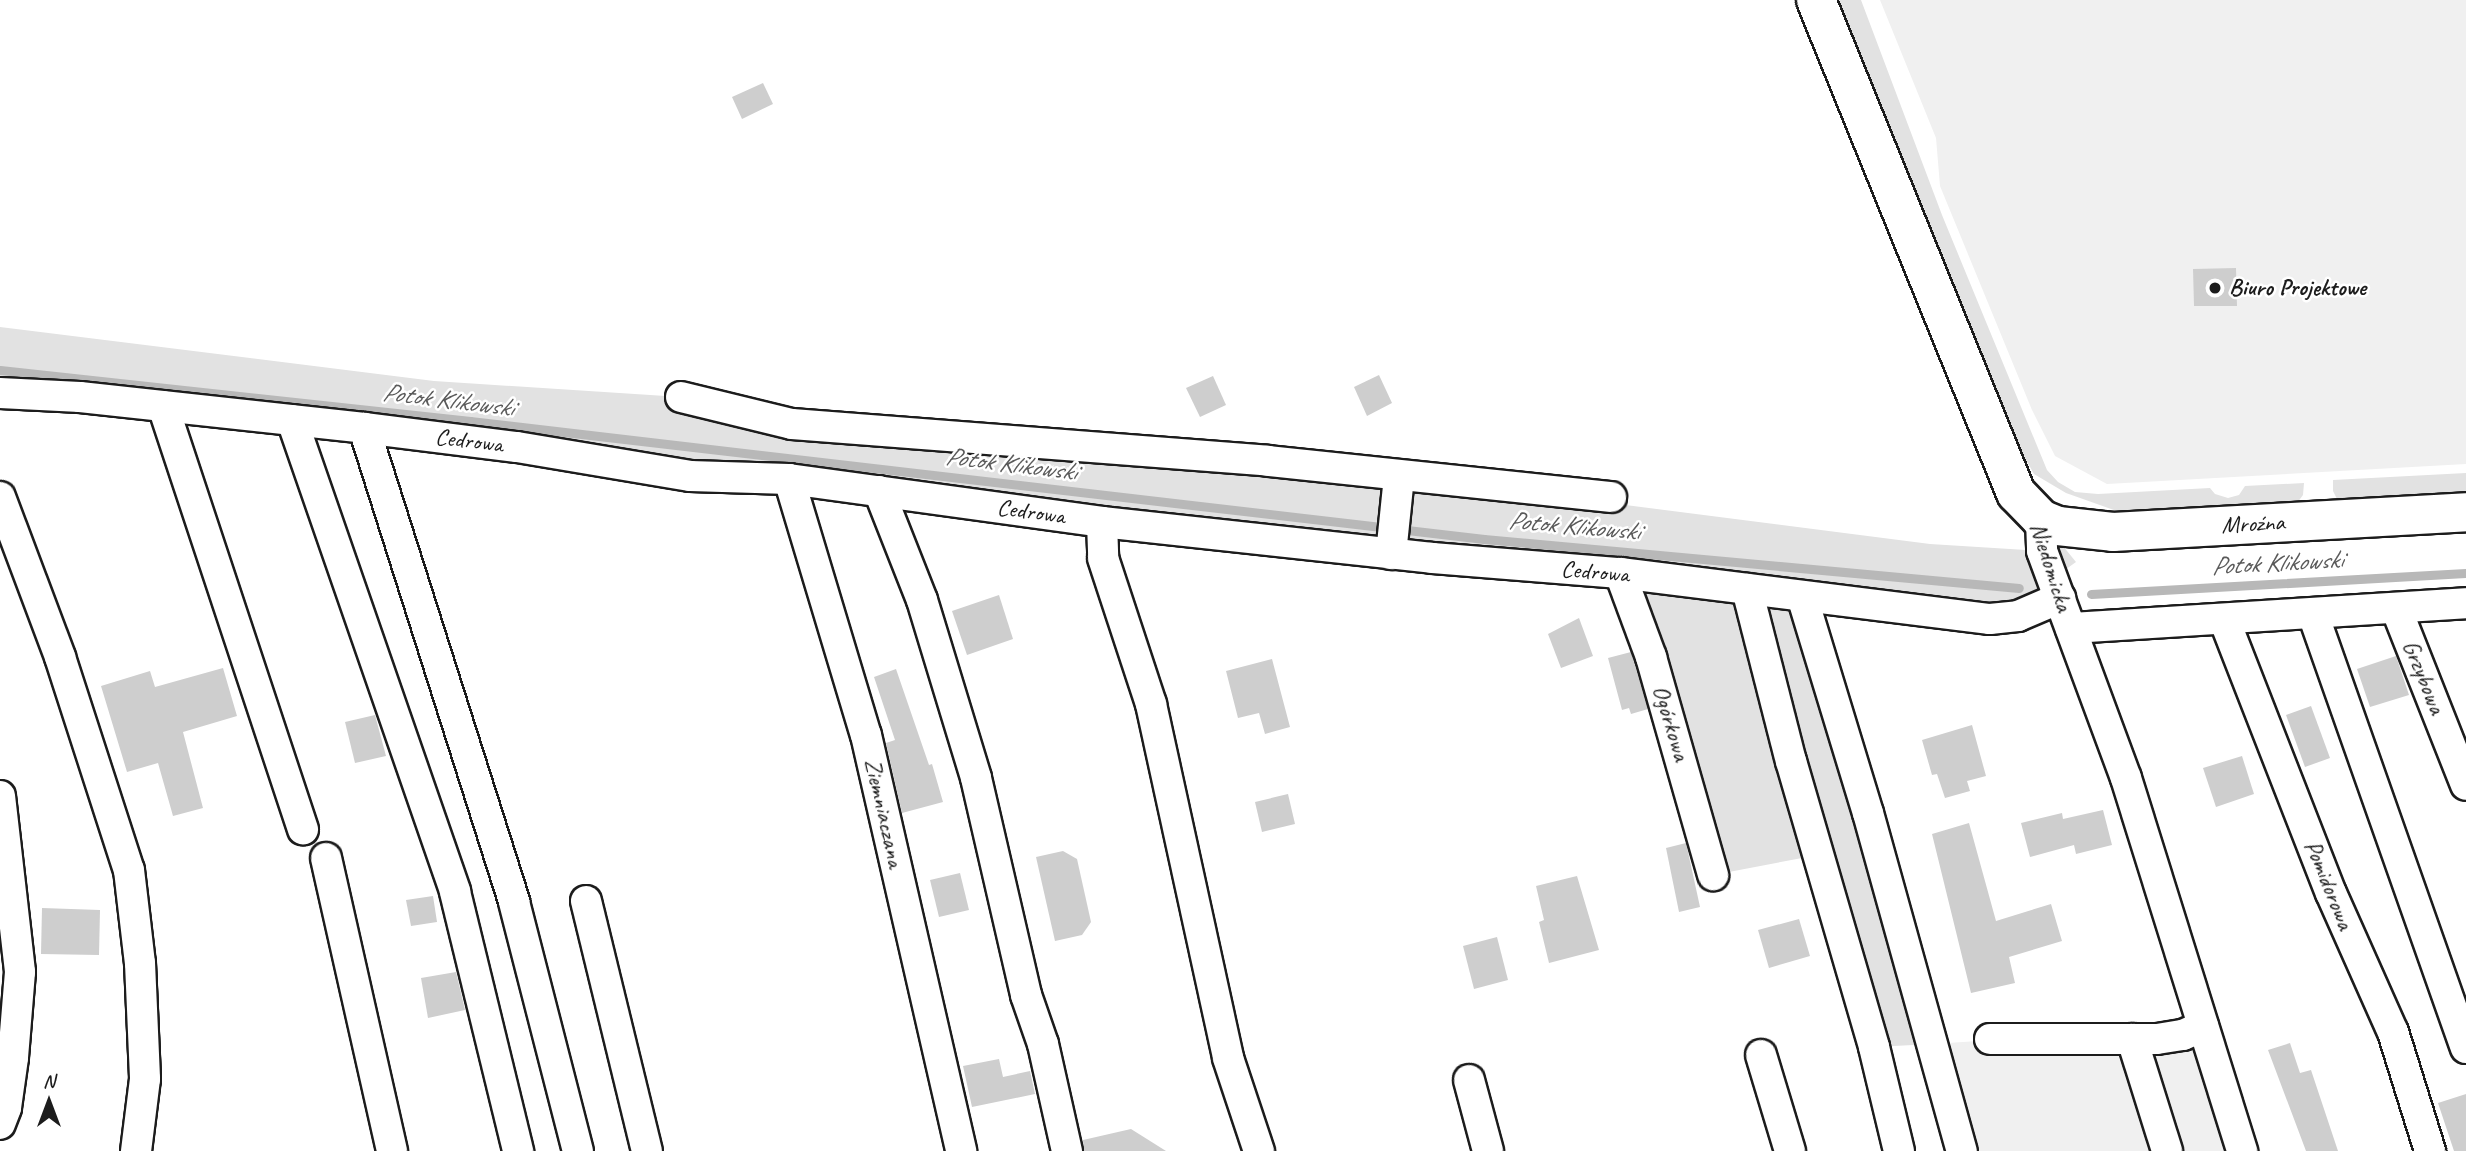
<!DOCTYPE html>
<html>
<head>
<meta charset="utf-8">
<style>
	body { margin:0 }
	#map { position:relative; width:2466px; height:1151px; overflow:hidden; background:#fff; font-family:Caveat,sans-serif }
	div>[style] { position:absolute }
	.built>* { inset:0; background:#f0f0f0 }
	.green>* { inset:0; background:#e2e2e2 }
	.stream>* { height:9px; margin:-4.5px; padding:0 4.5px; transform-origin:4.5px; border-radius:4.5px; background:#b8b8b8 }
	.building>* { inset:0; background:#cecece }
	.roads { filter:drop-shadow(2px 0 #1c1c1c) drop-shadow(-2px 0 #1c1c1c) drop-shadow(0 2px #1c1c1c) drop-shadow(0 -2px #1c1c1c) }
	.minor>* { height:30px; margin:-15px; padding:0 15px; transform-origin:15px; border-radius:15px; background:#fff }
	.major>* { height:38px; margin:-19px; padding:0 19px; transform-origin:19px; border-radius:19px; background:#fff }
	.dots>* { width:19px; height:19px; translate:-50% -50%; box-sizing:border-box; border:4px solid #fff; border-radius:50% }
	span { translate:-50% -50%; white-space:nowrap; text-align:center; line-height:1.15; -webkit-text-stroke:5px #fff; paint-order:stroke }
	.poi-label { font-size:24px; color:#1c1c1c; font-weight:700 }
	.left { translate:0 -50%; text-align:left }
	.street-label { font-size:24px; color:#1c1c1c }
	.water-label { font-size:26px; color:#5a5a5a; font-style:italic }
	.north { position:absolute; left:14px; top:1067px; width:70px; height:70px; -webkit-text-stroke:5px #fff; paint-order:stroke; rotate:0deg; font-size:19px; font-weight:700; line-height:28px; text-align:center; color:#1c1c1c }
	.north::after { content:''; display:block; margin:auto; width:24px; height:32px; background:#1c1c1c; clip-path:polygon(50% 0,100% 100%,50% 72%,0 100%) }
</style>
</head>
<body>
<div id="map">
	<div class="built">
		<div style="clip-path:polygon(1880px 0,2466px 0,2466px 464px,2107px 484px,2055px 456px,2032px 410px,1940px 186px,1936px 138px)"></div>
		<div style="clip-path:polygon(2203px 1026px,2242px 1151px,1962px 1151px,1933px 1044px)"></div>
	</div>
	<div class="green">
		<div style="clip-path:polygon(1839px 0,1861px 0,1942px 215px,2047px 470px,2058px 482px,2075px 492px,2098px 494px,2210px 488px,2215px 494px,2228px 498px,2239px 495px,2245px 486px,2304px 483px,2303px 495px,2294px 507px,2128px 515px,2066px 493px,2034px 474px,2013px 437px)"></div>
		<div style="clip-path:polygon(0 327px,434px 381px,681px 397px,827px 423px,1399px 476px,1930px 544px,2041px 551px,2041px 519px,2076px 562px,2020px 602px,2018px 616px,1802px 596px,1933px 1044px,1874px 1047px,1818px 855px,1713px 875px,1619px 573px,0 393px)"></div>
		<div style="clip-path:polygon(2466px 473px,2466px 495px,2339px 503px,2333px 491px,2333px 480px)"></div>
	</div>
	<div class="stream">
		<div style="left:0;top:370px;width:473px;rotate:6.2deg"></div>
		<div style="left:470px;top:421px;width:1021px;rotate:6.64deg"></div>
		<div style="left:1484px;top:539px;width:537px;rotate:5.23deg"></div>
		<div style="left:2091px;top:594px;width:376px;rotate:-3.2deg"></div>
	</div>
	<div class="building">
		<div style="clip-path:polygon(763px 83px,773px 104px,742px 119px,732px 97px)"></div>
		<div style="clip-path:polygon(2236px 268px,2237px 306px,2194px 306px,2193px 269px)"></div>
		<div style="clip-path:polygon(1379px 375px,1392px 403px,1367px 416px,1354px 387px)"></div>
		<div style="clip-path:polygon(1213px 376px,1226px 405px,1200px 417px,1186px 388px)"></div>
		<div style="clip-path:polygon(999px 595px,1013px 639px,967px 655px,952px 611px)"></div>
		<div style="clip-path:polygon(1579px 618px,1593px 656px,1561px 668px,1548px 634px)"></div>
		<div style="clip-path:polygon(1631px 652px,1648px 709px,1631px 714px,1629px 708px,1622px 710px,1608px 658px)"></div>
		<div style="clip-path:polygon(2396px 656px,2409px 695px,2370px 707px,2357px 669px)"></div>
		<div style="clip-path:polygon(1272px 659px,1290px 727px,1265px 734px,1259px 713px,1238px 718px,1226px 671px)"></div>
		<div style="clip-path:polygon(223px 668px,237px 716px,183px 732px,203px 808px,173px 816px,158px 763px,127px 772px,101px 686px,150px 671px,155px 687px)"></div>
		<div style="clip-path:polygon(896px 669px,929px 765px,932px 764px,943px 802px,902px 813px,886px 743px,895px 740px,874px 677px)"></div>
		<div style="clip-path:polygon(2311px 706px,2330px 758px,2305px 767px,2286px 715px)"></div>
		<div style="clip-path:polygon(375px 715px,386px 756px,355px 763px,345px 722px)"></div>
		<div style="clip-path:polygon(1972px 725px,1986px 776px,1967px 781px,1970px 791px,1945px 798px,1937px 774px,1932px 775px,1922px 740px)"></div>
		<div style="clip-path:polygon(2242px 756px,2254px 794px,2216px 807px,2203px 768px)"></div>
		<div style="clip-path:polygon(1288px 794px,1295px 824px,1262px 832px,1255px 802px)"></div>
		<div style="clip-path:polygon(2103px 810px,2112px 845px,2076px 854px,2074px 845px,2030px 857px,2021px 823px,2062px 813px,2063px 819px)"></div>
		<div style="clip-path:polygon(1969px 823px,1996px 921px,2051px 904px,2062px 941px,2009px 957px,2015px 983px,1971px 993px,1932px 834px)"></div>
		<div style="clip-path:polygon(1686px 843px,1700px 907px,1679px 912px,1666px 848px)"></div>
		<div style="clip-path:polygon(1063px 851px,1077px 859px,1091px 922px,1082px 935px,1055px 941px,1036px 857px)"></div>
		<div style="clip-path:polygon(960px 873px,969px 910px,939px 917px,930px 880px)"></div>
		<div style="clip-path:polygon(1577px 876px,1599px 950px,1549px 963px,1539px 922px,1544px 920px,1536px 886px)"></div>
		<div style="clip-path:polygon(433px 896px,437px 922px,411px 926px,406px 900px)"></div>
		<div style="clip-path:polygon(42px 908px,100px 910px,99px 955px,41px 954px)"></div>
		<div style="clip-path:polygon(1799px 919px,1810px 956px,1769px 968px,1758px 930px)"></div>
		<div style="clip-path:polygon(1497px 937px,1508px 980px,1474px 989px,1463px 946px)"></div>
		<div style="clip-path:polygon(456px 972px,465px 1010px,428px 1018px,421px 978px)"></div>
		<div style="clip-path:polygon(2290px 1043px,2300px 1073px,2311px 1070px,2338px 1151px,2306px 1151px,2268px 1050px)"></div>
		<div style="clip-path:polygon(999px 1059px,1003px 1077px,1030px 1071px,1035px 1094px,972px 1107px,963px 1066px)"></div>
		<div style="clip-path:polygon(2466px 1094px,2466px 1151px,2454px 1151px,2438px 1103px)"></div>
		<div style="clip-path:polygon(1131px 1129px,1166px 1151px,1084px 1151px,1083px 1140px)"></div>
	</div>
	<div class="roads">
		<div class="minor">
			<div style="left:0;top:393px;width:80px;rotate:2.9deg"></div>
			<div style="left:80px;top:397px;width:286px;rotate:6.2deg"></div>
			<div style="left:364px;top:428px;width:154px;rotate:7.1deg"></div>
			<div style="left:517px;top:447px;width:175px;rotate:9.5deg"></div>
			<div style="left:690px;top:476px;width:99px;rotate:1.7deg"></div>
			<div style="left:789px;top:479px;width:316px;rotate:7.8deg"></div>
			<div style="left:1102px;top:522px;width:332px;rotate:6.2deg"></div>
			<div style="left:1432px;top:558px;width:189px;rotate:4.6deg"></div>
			<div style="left:1620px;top:573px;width:373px;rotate:7.1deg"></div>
			<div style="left:1990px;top:619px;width:28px;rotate:-6deg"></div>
			<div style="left:2018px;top:616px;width:46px;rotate:-23.2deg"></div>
			<div style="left:681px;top:397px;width:114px;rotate:13.7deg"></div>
			<div style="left:792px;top:424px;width:477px;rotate:4.4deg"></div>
			<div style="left:1268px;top:461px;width:345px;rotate:6deg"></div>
			<div style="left:163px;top:406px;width:446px;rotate:71.7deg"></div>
			<div style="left:292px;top:420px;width:499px;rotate:70.9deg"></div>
			<div style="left:455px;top:892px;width:267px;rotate:76.3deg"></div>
			<div style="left:364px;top:428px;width:497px;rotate:72.4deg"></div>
			<div style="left:514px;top:902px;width:257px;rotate:75.6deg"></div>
			<div style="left:789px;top:479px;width:267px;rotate:73.3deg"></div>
			<div style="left:866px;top:735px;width:427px;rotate:77.1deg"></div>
			<div style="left:879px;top:491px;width:117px;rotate:68.5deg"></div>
			<div style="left:922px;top:600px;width:186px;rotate:73.1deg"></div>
			<div style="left:976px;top:778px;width:223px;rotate:77deg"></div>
			<div style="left:1026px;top:995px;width:52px;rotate:70.9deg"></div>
			<div style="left:1043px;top:1044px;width:110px;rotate:77.4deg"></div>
			<div style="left:0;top:497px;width:171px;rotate:69.4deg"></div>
			<div style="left:60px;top:657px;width:224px;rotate:72.1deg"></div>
			<div style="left:129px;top:870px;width:94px;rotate:83.3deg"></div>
			<div style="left:140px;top:963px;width:116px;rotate:87.5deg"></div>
			<div style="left:145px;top:1079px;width:73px;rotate:97.1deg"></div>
			<div style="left:2041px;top:519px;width:32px;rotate:88deg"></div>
			<div style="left:2042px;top:551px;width:242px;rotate:69.7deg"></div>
			<div style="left:2126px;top:778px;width:391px;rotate:72.7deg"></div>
			<div style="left:1102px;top:522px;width:36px;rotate:88deg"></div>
			<div style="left:1103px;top:558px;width:154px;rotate:71.8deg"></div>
			<div style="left:1151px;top:704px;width:362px;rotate:77.7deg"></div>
			<div style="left:1228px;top:1058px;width:98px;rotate:71.6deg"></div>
			<div style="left:1391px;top:554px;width:78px;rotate:-84.1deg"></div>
			<div style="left:1620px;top:573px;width:90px;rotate:69.7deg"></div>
			<div style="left:1651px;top:657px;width:227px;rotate:74.1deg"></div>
			<div style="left:1747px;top:589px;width:178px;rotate:75.7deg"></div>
			<div style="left:1791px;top:761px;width:298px;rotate:73.8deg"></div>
			<div style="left:1874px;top:1047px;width:107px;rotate:76.5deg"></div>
			<div style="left:1802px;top:596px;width:227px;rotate:73.1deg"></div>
			<div style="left:1868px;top:813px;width:351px;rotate:74.5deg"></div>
			<div style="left:2396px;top:608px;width:190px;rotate:68.4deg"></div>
			<div style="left:2313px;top:614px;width:460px;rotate:70.6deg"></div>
			<div style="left:2224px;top:619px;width:294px;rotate:68.7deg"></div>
			<div style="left:2331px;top:893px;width:152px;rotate:66deg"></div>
			<div style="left:2393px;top:1032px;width:125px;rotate:72.7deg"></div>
			<div style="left:2071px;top:628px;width:396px;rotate:-3.6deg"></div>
			<div style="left:0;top:796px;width:177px;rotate:83.5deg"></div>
			<div style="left:20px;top:972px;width:86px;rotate:94.7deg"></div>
			<div style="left:13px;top:1058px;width:50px;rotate:98deg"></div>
			<div style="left:6px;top:1108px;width:17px;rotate:111deg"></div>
			<div style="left:326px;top:858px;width:300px;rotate:77.3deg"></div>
			<div style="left:586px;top:901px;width:257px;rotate:76.3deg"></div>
			<div style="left:1990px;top:1039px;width:167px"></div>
			<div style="left:2157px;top:1039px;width:26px;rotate:-9deg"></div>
			<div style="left:2183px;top:1035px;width:22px;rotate:-24deg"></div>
			<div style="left:2132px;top:1039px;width:117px;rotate:72.6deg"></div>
			<div style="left:1761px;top:1055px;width:100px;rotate:73.2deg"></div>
			<div style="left:1469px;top:1080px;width:73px;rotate:75deg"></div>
		</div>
		<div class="major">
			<div style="left:1816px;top:0;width:532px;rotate:67.92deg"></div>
			<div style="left:2016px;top:493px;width:36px;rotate:46deg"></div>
			<div style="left:2041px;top:519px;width:18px;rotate:22deg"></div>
			<div style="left:2058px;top:526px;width:55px;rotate:6.2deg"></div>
			<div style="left:2113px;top:532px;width:354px;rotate:-3.2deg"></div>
		</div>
	</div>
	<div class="dots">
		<div style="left:2215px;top:288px;background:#1c1c1c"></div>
	</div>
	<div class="poi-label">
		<span class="left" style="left:2229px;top:288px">Biuro Projektowe</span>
	</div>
	<div class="street-label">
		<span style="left:469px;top:441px;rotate:7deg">Cedrowa</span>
		<span style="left:1031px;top:512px;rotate:8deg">Cedrowa</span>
		<span style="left:2253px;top:524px;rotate:-3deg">Mroźna</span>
		<span style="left:2051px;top:567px;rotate:72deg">Niedomicka</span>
		<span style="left:1595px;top:572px;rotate:5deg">Cedrowa</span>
		<span style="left:2424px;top:677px;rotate:68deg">Grzybowa</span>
		<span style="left:1671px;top:723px;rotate:73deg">Ogórkowa</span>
		<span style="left:884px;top:813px;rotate:77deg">Ziemniaczana</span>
		<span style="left:2329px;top:885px;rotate:68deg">Pomidorowa</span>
	</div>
	<div class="water-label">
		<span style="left:448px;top:400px;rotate:7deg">Potok Klikowski</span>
		<span style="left:1011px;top:464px;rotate:7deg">Potok Klikowski</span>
		<span style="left:1574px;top:526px;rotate:5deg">Potok Klikowski</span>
		<span style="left:2277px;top:563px;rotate:-3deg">Potok Klikowski</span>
	</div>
	<div class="north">N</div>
</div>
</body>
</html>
